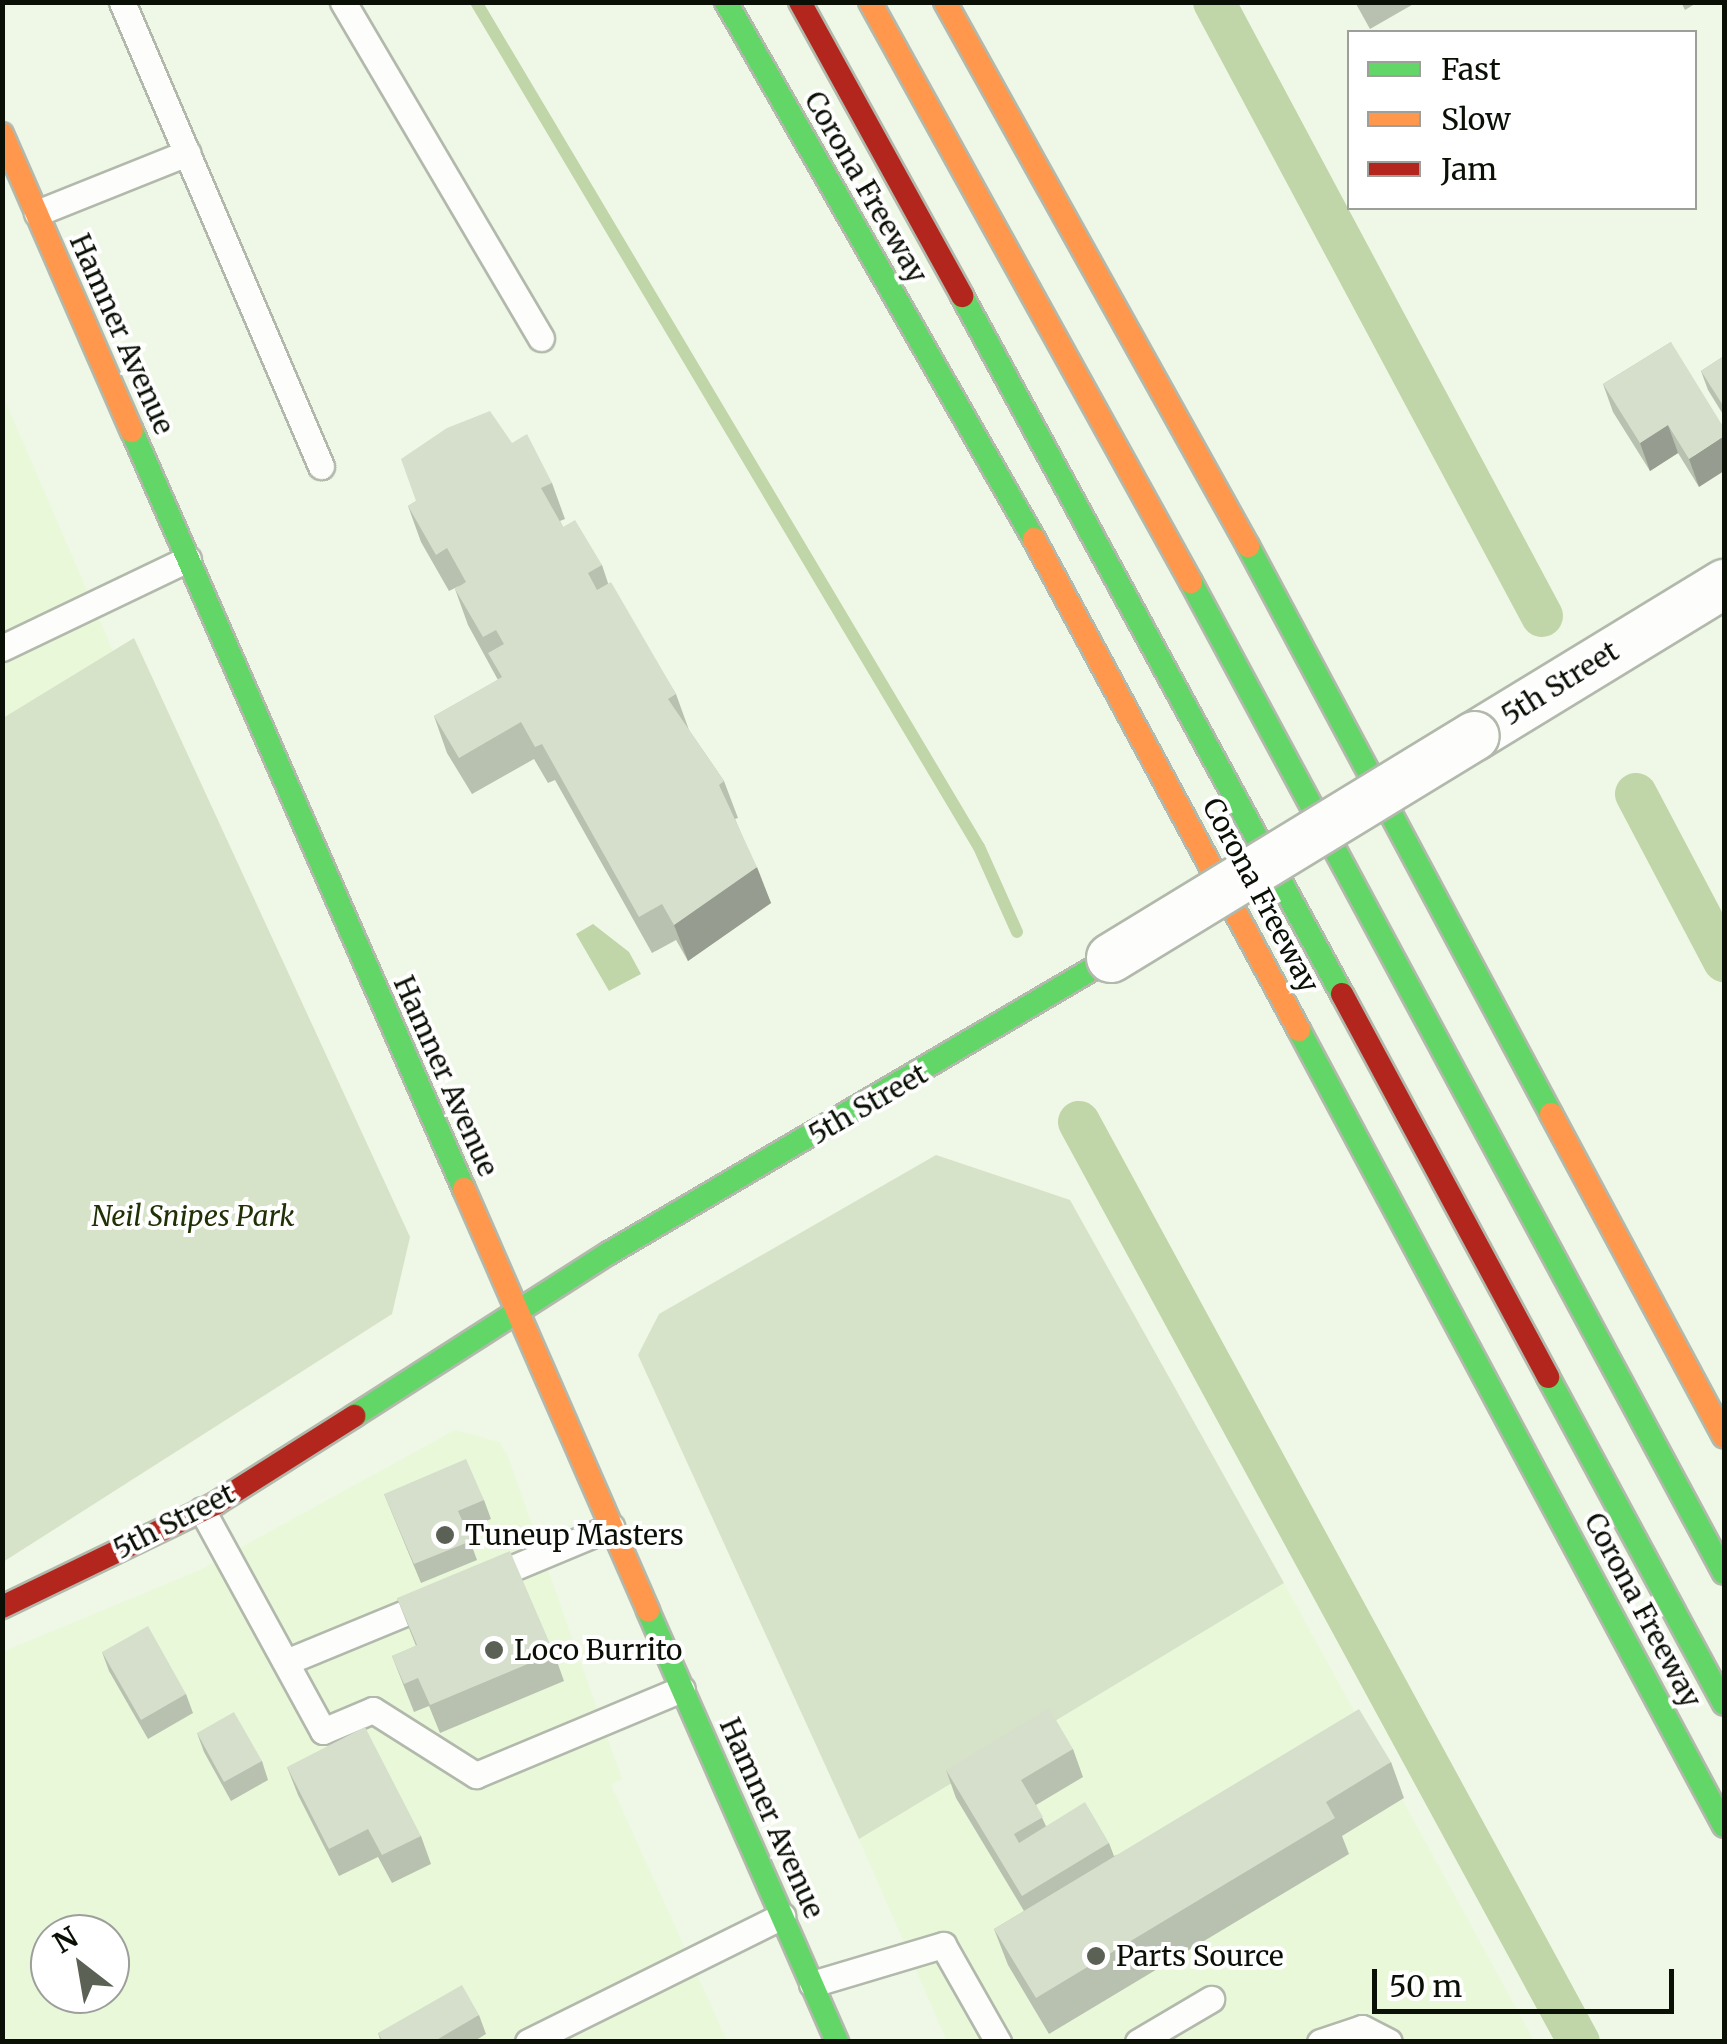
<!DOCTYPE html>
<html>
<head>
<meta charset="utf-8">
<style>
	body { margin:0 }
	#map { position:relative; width:1727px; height:2044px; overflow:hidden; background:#eff7e6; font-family:Merriweather,serif }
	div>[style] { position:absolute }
	.built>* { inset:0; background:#eaf8da }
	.green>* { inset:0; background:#d6e3c8 }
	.water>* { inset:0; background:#c0d5a8 }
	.stream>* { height:12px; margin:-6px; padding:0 6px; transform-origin:6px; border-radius:6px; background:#c0d5a8 }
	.canal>* { height:42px; margin:-21px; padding:0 21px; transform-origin:21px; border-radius:21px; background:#c0d5a8 }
	.roads { filter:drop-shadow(2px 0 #b2b9ac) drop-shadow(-2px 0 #b2b9ac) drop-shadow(0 2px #b2b9ac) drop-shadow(0 -2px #b2b9ac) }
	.lane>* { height:25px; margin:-12.5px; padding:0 12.5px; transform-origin:12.5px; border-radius:12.5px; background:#fdfefb }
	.street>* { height:48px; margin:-24px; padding:0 24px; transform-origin:24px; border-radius:24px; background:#fdfefb }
	.fast>* { height:22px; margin:-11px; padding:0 11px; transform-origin:11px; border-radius:11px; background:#63d668 }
	.slow>* { height:22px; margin:-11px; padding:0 11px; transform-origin:11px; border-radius:11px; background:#ff974d }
	.jam>* { height:22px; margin:-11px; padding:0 11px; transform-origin:11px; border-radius:11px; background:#b3261e }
	.bridges { filter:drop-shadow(2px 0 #b2b9ac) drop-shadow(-2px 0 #b2b9ac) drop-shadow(0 2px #b2b9ac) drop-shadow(0 -2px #b2b9ac) }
	.street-bridge>* { height:48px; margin:-24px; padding:0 24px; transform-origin:24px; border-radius:24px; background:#fdfefb }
	.wall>* { inset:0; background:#b8c0af }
	.shaded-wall>* { inset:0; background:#969c8f }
	.building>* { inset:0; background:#d6dfcc }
	.dots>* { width:28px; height:28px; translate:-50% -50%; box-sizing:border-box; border:5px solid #fff; border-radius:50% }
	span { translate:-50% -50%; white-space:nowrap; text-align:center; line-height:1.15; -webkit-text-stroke:8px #fff; paint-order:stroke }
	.street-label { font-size:28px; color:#0b1006 }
	.park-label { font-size:28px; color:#213106; font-style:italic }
	.poi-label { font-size:28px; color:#0b1006 }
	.left { translate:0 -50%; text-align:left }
	.frame { position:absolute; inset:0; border:5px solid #0b1006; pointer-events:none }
	.legend { position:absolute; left:1347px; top:30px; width:350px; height:180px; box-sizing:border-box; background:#fff; border:2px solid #9d9f9b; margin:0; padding:12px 18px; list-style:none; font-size:30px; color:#0b1006 }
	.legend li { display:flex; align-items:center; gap:20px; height:50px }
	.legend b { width:50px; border:2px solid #9d9f9b }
	.north { position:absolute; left:30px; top:1914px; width:100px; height:100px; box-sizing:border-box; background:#fff; border:2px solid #9d9f9b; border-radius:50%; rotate:329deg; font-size:28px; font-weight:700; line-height:40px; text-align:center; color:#0b1006 }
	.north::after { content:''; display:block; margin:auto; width:35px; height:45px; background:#5b6154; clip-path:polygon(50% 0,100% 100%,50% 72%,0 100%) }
	.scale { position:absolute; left:1372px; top:1969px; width:302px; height:45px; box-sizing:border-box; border:5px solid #0b1006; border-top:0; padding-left:12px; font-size:30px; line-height:35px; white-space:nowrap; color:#0b1006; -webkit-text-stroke:8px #fff; paint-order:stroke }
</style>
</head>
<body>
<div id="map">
	<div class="built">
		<div style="clip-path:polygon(2px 394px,113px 651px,3px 718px,2px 718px)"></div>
		<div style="clip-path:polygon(evenodd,455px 1430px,499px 1442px,508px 1457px,622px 1779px,611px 1785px,727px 2041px,3px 2041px,2px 1652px,200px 1570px,455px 1430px,50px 1934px,110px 1934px,110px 1994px,50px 1994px,50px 1934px)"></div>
		<div style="clip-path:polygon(1284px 1583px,1534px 2041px,947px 2041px,859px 1839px)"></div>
	</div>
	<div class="green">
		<div style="clip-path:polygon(134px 638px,410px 1237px,392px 1314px,3px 1562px,3px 718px)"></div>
		<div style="clip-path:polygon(936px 1155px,1070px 1200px,1284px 1583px,859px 1839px,638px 1355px,659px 1314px)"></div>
	</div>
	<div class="water">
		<div style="clip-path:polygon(593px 924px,629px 952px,641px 974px,609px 991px,576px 934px)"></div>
	</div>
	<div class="stream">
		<div style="left:476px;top:2px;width:983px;rotate:59.24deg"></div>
		<div style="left:979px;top:847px;width:93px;rotate:65.9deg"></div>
	</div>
	<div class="canal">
		<div style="left:1214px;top:2px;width:696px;rotate:61.89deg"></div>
		<div style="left:1636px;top:794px;width:189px;rotate:62.2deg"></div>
		<div style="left:1079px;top:1122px;width:1047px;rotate:61.48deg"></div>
	</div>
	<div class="roads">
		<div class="lane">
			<div style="left:122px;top:2px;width:505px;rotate:66.79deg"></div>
			<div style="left:343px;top:2px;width:390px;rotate:59.5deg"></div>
			<div style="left:37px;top:213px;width:162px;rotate:-21.8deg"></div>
			<div style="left:2px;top:648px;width:206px;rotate:-25.6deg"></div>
			<div style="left:202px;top:1510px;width:252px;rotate:61.3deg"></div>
			<div style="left:323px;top:1731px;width:54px;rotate:-22.8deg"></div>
			<div style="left:373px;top:1710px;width:122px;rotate:32.3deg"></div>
			<div style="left:476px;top:1775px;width:223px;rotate:-22.7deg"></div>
			<div style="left:484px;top:1580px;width:138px;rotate:-22.7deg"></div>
			<div style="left:286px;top:1662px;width:160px;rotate:-22.4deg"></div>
			<div style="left:812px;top:1984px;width:137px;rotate:-16.6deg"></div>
			<div style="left:943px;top:1945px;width:112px;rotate:60.4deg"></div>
			<div style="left:528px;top:2042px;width:284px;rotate:-26.4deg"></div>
			<div style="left:1138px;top:2042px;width:85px;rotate:-30.5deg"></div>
			<div style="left:1320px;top:2042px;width:44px;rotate:-18.4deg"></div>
			<div style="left:1362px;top:2028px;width:30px;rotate:27deg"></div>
		</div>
		<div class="street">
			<div style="left:1475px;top:736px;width:292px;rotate:-31.4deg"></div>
		</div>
		<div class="fast">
			<div style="left:726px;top:2px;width:619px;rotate:60.16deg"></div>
			<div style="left:962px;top:296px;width:795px;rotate:61.44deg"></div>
			<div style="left:132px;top:431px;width:828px;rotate:66.35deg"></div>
			<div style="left:1248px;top:546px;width:644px;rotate:61.92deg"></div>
			<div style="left:1191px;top:582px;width:1125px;rotate:61.73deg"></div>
			<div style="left:1299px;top:1030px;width:902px;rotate:61.9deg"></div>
			<div style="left:1548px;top:1377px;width:371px;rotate:61.7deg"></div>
			<div style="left:354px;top:1416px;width:303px;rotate:-32.6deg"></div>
			<div style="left:609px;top:1253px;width:582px;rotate:-30.44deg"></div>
			<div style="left:648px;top:1611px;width:471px;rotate:66.3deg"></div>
		</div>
		<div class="slow">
			<div style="left:870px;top:2px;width:663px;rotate:61.04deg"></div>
			<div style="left:945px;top:2px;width:623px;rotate:60.88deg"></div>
			<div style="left:2px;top:134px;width:324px;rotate:66.4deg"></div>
			<div style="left:1034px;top:539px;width:558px;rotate:61.64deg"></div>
			<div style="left:1551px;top:1114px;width:366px;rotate:61.8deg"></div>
			<div style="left:464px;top:1189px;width:460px;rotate:66.4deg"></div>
		</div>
		<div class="jam">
			<div style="left:800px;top:2px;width:336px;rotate:61.1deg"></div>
			<div style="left:1342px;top:994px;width:435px;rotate:61.7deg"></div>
			<div style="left:2px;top:1607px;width:237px;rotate:-25.8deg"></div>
			<div style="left:215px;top:1504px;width:165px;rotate:-32.3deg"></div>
		</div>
	</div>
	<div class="bridges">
		<div class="street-bridge">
			<div style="left:1111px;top:958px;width:426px;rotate:-31.4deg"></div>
		</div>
	</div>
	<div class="wall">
		<div style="clip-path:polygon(1355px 2px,1417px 2px,1370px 29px)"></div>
		<div style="clip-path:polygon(1681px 2px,1698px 2px,1685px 10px)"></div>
		<div style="clip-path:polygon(1671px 342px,1699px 487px,1678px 453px,1650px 471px,1613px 412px,1603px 384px)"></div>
		<div style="clip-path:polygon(1724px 356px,1724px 416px,1708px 390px,1701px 371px)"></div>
		<div style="clip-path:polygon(512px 443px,552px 483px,565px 519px,560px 521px,563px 527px,602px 565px,608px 583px,676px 694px,689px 730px,724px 781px,738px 818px,735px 819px,771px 903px,688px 961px,676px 940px,652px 953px,555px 780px,548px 783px,534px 759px,472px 794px,447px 753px,434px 716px,498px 680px,468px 625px,455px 589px,461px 585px,449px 591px,421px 542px,408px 506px)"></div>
		<div style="clip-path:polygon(384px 1494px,484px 1500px,491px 1519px,466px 1530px,477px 1560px,421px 1583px)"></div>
		<div style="clip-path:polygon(397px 1598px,554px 1653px,564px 1681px,440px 1733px,429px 1706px,414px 1712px,392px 1656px,416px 1646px)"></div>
		<div style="clip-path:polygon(102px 1652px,186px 1694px,193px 1713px,148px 1739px,109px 1671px)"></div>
		<div style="clip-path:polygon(197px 1733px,262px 1761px,268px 1780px,231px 1801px,204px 1752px)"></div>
		<div style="clip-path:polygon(1073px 1749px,1083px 1777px,1036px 1805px,1046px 1826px,1109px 1843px,1114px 1856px,1391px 1762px,1404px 1798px,1342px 1836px,1349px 1854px,1049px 2034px,1008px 1965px,994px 1929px,1024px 1911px,956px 1798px,946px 1770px)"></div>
		<div style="clip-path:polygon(287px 1767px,421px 1836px,431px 1864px,392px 1883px,378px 1857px,339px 1876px,298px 1795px)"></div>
		<div style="clip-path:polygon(479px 2015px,486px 2034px,473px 2042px,381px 2042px,378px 2033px)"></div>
	</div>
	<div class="shaded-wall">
		<div style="clip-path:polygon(1668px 425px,1678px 453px,1650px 471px,1640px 443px)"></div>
		<div style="clip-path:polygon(1724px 436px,1724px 471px,1699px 487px,1689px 459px)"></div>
		<div style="clip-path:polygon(757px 867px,771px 903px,688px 961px,674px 925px)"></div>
	</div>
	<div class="building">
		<div style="clip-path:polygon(1671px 342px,1724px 428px,1724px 436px,1689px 459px,1668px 425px,1640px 443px,1603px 384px)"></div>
		<div style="clip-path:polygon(1724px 356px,1724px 407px,1701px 371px)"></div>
		<div style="clip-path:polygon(490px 411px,512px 443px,527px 434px,552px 483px,541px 488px,563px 527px,575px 520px,602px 565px,588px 573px,597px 590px,611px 582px,676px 694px,668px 699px,724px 781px,719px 785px,757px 867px,674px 925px,662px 904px,639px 917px,542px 744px,535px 747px,521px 722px,459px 758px,434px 716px,502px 677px,488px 653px,504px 644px,496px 630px,483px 637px,455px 589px,466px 582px,447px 548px,436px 555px,408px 506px,416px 501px,401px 459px,447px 428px)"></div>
		<div style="clip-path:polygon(466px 1459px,484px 1500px,458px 1511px,471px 1541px,414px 1564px,384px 1494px)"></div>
		<div style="clip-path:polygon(510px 1551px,554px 1653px,430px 1705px,418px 1678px,404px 1684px,392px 1656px,417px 1645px,397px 1598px)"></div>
		<div style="clip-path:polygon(148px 1626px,186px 1694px,141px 1720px,102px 1652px)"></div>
		<div style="clip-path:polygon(1049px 1708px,1073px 1749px,1021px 1780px,1043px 1817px,1014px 1834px,1019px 1843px,1085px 1802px,1109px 1843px,1022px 1896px,946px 1770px)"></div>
		<div style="clip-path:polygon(1359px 1709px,1391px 1762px,1326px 1802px,1335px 1818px,1036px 1998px,994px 1929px)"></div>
		<div style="clip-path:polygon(234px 1712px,262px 1761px,224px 1782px,197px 1733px)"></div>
		<div style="clip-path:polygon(365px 1727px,421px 1836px,382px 1855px,368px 1829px,329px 1849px,287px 1767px)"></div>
		<div style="clip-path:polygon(462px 1985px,479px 2015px,433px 2042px,383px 2042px,378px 2033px)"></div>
	</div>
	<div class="dots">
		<div style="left:445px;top:1535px;background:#5b6154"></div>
		<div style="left:494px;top:1650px;background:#5b6154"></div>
		<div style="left:1096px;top:1956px;background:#5b6154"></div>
	</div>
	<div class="street-label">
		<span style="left:866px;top:187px;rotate:60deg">Corona Freeway</span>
		<span style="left:122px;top:334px;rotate:66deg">Hamner Avenue</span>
		<span style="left:1560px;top:683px;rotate:-32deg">5th Street</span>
		<span style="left:1261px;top:895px;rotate:62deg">Corona Freeway</span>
		<span style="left:446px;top:1076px;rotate:66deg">Hamner Avenue</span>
		<span style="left:868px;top:1104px;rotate:-30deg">5th Street</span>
		<span style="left:174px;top:1521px;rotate:-27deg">5th Street</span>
		<span style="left:1643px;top:1610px;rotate:62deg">Corona Freeway</span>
		<span style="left:772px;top:1818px;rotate:66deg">Hamner Avenue</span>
	</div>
	<div class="park-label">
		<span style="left:193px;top:1216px">Neil Snipes Park</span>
	</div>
	<div class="poi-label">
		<span class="left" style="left:465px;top:1535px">Tuneup Masters</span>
		<span class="left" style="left:514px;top:1650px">Loco Burrito</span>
		<span class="left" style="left:1116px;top:1956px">Parts Source</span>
	</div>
	<div class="frame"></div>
	<ul class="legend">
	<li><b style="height:12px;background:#63d668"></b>Fast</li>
	<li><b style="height:12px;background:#ff974d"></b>Slow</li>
	<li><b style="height:12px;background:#b3261e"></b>Jam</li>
	</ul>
	<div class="north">N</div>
	<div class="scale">50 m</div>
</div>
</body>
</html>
